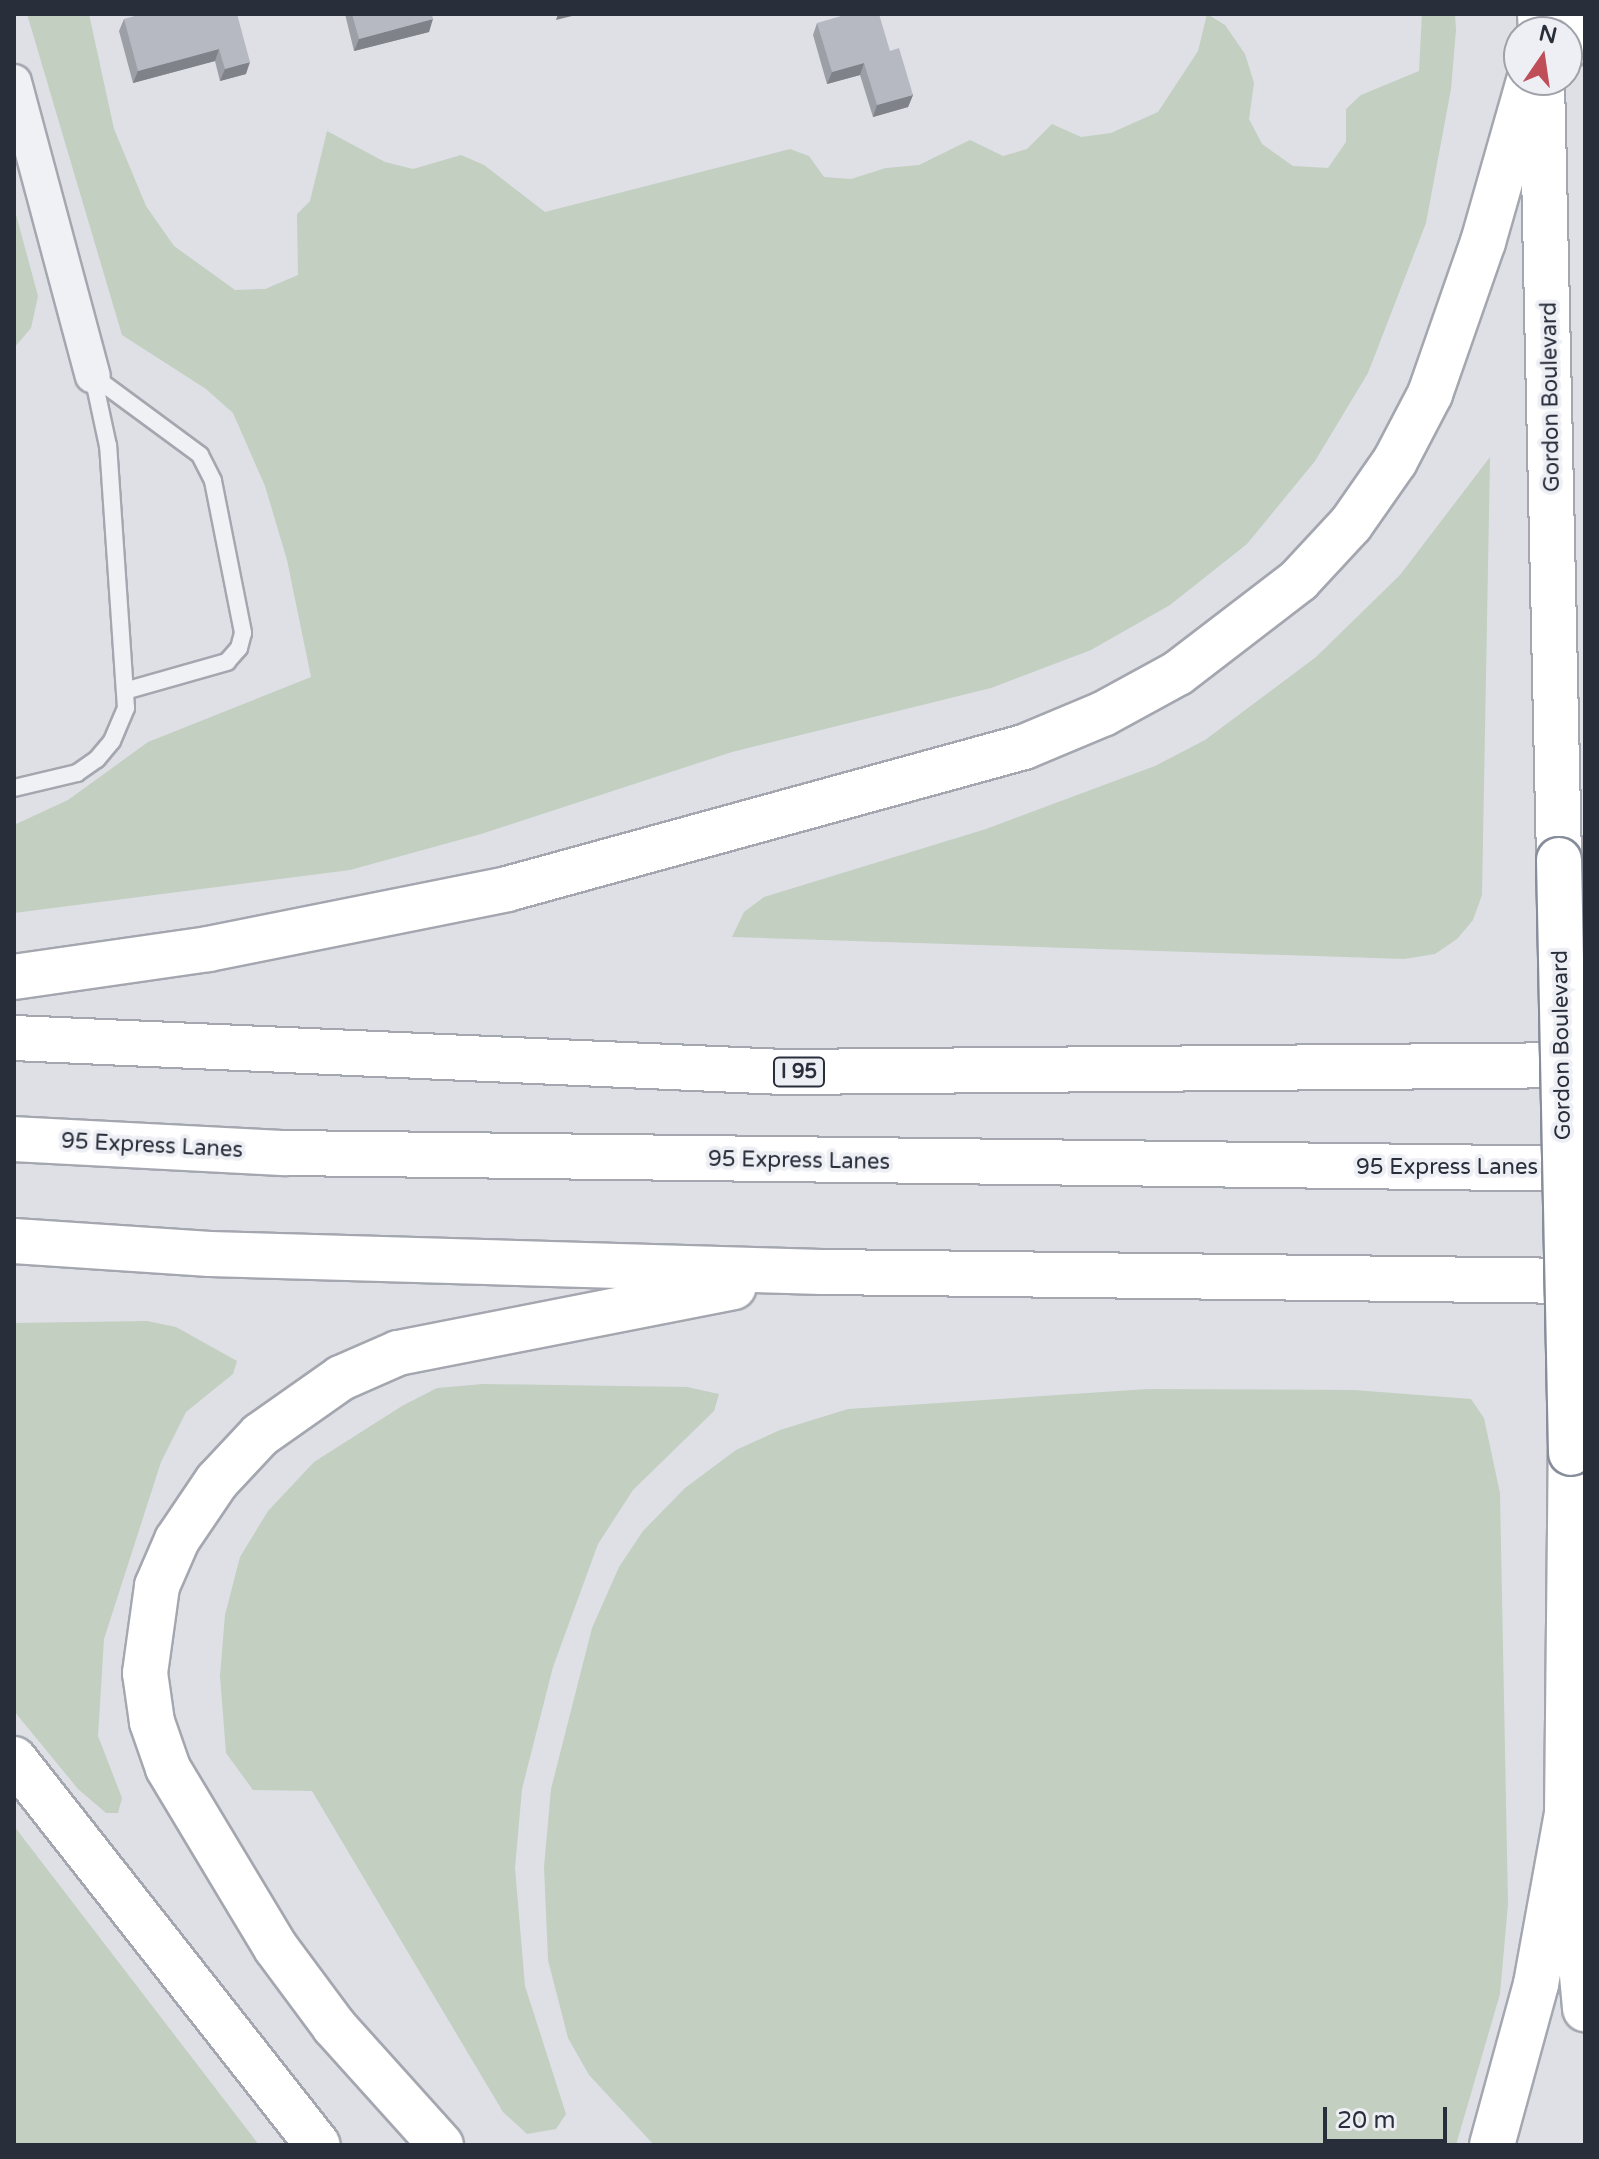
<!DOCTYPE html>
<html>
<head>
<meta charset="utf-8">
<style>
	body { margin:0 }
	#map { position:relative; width:1599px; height:2159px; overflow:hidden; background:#dee0e6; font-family:"Varela Round",sans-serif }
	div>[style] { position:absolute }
	.green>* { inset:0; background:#c3cfc0 }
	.roads { filter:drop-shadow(2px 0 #a4a7af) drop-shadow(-2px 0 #a4a7af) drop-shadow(0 2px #a4a7af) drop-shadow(0 -2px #a4a7af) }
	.lane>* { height:16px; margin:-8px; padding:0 8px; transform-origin:8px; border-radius:8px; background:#f0f1f5 }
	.street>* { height:34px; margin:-17px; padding:0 17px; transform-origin:17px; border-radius:17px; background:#f0f1f5 }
	.primary>* { height:44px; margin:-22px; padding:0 22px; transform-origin:22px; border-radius:22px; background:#fff }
	.highway>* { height:44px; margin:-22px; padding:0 22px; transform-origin:22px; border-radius:22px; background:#fff }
	.bridges { filter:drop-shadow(2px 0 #878d9b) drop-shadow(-2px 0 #878d9b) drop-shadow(0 2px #878d9b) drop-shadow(0 -2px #878d9b) }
	.highway-bridge>* { height:44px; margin:-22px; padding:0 22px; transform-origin:22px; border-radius:22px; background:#fff }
	.wall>* { inset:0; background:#9d9fa7 }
	.shaded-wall>* { inset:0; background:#7f8288 }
	.building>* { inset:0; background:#b6b9c2 }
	span { translate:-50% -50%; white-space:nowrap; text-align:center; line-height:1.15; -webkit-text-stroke:8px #edeff4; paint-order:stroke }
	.shield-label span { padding:2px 6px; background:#edeff4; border:2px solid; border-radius:6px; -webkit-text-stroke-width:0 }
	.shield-label { font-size:20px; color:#292e3b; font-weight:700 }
	.street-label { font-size:22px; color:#292e3b }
	.frame { position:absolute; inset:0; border:16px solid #292e3b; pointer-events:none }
	.north { position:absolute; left:1503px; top:16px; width:80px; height:80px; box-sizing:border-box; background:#edeff4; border:2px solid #9fa2aa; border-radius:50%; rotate:13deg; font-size:22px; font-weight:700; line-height:32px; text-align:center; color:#292e3b }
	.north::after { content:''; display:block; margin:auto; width:28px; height:36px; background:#bf4e59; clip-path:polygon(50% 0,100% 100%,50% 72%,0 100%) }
	.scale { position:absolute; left:1323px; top:2107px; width:124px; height:36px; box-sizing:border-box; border:4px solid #292e3b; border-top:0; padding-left:10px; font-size:24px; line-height:28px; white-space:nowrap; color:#292e3b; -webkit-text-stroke:6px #edeff4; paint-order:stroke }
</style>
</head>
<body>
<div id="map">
	<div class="green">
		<div style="clip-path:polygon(27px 14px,89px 14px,114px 129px,146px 206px,174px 246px,235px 290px,265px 289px,298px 275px,297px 214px,310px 201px,327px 131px,385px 162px,413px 169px,461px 155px,484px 165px,545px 212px,790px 149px,809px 156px,824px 177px,851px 179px,886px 168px,919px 165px,970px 140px,1003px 156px,1027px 149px,1052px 124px,1081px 137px,1111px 133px,1158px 112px,1198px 51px,1207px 14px,1225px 25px,1245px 54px,1254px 83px,1249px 119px,1262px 144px,1293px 166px,1328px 168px,1346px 142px,1346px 109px,1361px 95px,1419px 71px,1422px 14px,1455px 14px,1456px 30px,1451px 89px,1426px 223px,1368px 373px,1315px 461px,1247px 544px,1170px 605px,1091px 650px,991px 688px,732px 752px,481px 834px,350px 870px,14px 913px,14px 825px,68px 800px,148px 742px,311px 677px,287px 560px,265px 486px,233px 413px,206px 389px,122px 335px)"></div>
		<div style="clip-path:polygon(14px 207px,38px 296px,31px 328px,14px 348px)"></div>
		<div style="clip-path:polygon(1490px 457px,1482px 895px,1473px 920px,1457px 939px,1435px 954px,1404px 959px,732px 937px,744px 912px,764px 897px,986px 829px,1155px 766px,1205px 740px,1316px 657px,1400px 575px)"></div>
		<div style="clip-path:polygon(147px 1321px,176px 1327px,237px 1361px,233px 1374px,186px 1412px,161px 1462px,104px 1639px,98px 1736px,122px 1798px,118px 1813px,106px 1813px,78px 1789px,14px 1711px,14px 1323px)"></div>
		<div style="clip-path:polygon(483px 1384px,687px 1387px,719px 1394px,714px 1411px,633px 1490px,598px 1544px,553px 1667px,522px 1789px,515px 1868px,525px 1986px,566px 2114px,556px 2129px,527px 2134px,503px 2112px,312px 1791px,253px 1790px,226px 1753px,220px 1676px,225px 1615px,240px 1557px,268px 1511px,314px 1462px,402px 1406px,437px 1388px)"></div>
		<div style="clip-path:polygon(1148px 1389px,1354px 1390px,1471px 1399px,1484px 1418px,1500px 1493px,1508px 1904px,1500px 1994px,1456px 2145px,654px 2145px,589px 2075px,568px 2038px,548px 1960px,544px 1867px,551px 1789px,592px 1628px,619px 1567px,643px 1531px,685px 1488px,736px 1450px,780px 1430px,848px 1409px)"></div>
		<div style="clip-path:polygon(14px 1826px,259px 2145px,14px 2145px)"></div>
	</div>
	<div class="roads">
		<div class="lane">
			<div style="left:93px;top:376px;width:133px;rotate:36.4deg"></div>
			<div style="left:200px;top:455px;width:29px;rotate:63deg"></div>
			<div style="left:213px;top:481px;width:155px;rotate:78.8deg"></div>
			<div style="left:243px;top:633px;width:16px;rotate:105deg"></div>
			<div style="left:239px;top:648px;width:18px;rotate:131deg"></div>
			<div style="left:227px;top:662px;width:103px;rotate:164.2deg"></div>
			<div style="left:14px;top:788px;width:65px;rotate:-13.4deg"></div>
			<div style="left:77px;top:773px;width:24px;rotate:-35deg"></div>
			<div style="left:97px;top:759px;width:23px;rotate:-50deg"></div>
			<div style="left:112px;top:741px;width:36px;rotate:-67deg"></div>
			<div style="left:126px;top:708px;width:263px;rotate:-93.9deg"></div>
			<div style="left:108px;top:446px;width:72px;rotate:-102.1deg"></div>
		</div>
		<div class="street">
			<div style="left:14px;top:82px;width:304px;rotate:75deg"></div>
		</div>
		<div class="primary">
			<div style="left:1569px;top:1835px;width:175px;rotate:84.7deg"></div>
		</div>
		<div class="highway">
			<div style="left:1540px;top:14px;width:18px;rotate:87deg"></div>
			<div style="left:1567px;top:47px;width:37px;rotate:-63deg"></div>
			<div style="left:1542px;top:80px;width:780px;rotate:88.75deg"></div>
			<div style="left:14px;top:977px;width:196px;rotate:-8.2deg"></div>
			<div style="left:208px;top:949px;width:305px;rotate:-11.3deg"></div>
			<div style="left:507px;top:889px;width:536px;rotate:-15.36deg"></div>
			<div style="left:1024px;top:747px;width:86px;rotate:-22.7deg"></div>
			<div style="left:1103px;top:714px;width:85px;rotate:-28.7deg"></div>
			<div style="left:1178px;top:673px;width:153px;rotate:-37.5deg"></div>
			<div style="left:1299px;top:580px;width:76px;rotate:-47.1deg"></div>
			<div style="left:1351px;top:524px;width:77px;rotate:-55.1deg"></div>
			<div style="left:1395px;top:461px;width:76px;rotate:-62.4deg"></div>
			<div style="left:1430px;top:394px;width:161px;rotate:-70.8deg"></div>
			<div style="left:1483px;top:242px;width:168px;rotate:-74.1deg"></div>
			<div style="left:14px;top:1038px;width:770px;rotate:2.53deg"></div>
			<div style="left:783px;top:1072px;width:802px;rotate:-0.5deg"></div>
			<div style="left:14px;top:1139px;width:270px;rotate:3deg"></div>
			<div style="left:284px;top:1153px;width:1301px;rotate:0.7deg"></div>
			<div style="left:14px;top:1241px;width:196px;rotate:3.8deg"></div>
			<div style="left:210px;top:1254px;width:612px;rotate:1.68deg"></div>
			<div style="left:822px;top:1272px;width:763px;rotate:0.68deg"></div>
			<div style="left:14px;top:1759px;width:491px;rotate:51.8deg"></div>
			<div style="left:441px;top:2145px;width:160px;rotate:-132deg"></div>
			<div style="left:334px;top:2026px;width:97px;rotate:-126.6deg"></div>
			<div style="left:276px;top:1948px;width:210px;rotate:-121deg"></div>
			<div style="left:168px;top:1768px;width:49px;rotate:-109.2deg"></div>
			<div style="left:152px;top:1722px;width:49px;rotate:-98.1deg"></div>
			<div style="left:145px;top:1673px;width:88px;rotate:-82.1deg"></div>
			<div style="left:157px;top:1586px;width:50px;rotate:-66.5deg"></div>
			<div style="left:177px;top:1540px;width:71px;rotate:-55.9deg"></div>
			<div style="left:217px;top:1481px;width:63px;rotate:-46.9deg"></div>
			<div style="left:260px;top:1435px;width:99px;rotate:-35.1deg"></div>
			<div style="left:341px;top:1378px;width:62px;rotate:-23.7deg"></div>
			<div style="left:398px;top:1353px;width:342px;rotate:-11.1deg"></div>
			<div style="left:1492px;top:2145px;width:167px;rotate:-74.7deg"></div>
			<div style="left:1536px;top:1984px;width:174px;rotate:-79.7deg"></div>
			<div style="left:1567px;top:1813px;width:360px;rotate:-89.4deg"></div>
		</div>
	</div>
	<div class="bridges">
		<div class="highway-bridge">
			<div style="left:1559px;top:860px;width:593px;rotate:88.84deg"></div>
		</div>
	</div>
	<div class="wall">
		<div style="clip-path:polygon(237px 14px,246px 74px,220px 81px,215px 61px,133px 83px,119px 31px,124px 19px)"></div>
		<div style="clip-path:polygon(345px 14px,432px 14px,429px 32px,354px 51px)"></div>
		<div style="clip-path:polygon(817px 23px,890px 51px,913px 95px,908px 107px,873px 117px,860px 75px,827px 84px,813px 35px)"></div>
	</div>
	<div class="shaded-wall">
		<div style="clip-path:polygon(558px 14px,580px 14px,556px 20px)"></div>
		<div style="clip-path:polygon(433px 19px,429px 32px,354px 51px,359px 39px)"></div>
		<div style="clip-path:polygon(219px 49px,215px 61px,133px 83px,138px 71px)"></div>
		<div style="clip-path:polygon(250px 62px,246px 74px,220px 81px,225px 69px)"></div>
		<div style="clip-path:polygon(864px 63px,860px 75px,827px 84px,832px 72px)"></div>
		<div style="clip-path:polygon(913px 95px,908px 107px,873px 117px,877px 105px)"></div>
	</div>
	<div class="building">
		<div style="clip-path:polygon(142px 14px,237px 14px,250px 62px,225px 69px,219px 49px,138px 71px,124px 19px)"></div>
		<div style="clip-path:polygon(352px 14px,432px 14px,433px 19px,359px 39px)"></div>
		<div style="clip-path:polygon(848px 14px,879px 14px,890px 51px,899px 48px,913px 95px,877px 105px,864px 63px,832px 72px,817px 23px)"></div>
	</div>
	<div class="shield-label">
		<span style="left:799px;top:1072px">I 95</span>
	</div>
	<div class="street-label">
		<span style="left:1551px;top:397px;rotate:-91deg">Gordon Boulevard</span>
		<span style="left:1562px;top:1045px;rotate:-91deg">Gordon Boulevard</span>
		<span style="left:152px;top:1146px;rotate:3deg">95 Express Lanes</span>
		<span style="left:799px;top:1161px;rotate:1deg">95 Express Lanes</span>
		<span style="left:1447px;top:1168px">95 Express Lanes</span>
	</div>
	<div class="frame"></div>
	<div class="north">N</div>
	<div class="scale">20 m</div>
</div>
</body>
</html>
